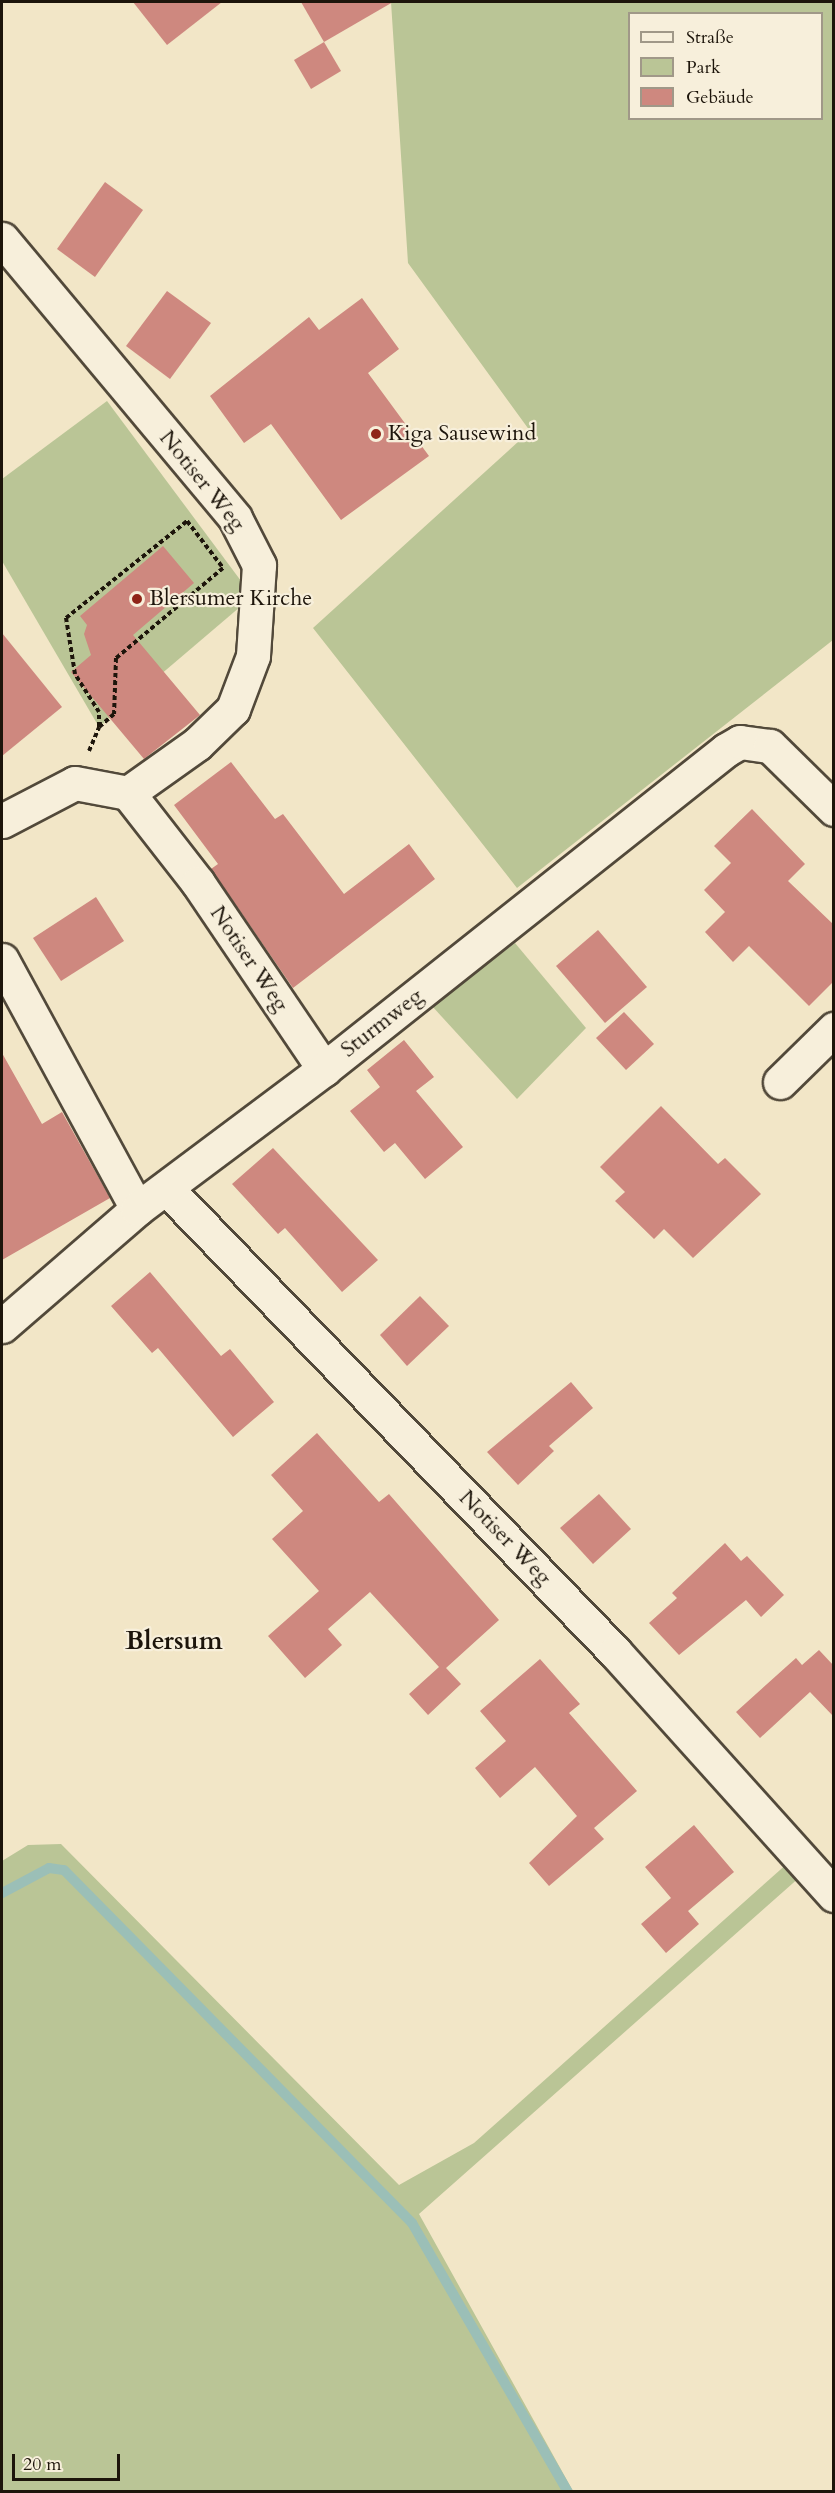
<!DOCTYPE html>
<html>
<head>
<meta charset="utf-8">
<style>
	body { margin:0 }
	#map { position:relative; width:835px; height:2493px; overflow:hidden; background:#f2e6c7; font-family:Cardo,serif }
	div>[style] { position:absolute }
	.green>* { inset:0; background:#bac596 }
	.stream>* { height:10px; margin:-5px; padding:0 5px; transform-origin:5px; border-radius:5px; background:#9bbfb7 }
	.building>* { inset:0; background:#ce887f }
	.path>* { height:4px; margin-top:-2px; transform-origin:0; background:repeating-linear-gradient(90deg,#1d150b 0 4.5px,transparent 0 7.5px) }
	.roads { filter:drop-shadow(2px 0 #52493a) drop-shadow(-2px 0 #52493a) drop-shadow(0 2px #52493a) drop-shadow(0 -2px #52493a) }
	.minor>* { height:33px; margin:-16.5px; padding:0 16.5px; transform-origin:16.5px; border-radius:16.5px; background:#f7efdb }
	.dots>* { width:16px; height:16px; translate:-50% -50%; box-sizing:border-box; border:3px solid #f7efdb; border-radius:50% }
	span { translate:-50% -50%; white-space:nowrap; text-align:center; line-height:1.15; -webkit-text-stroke:4.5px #f7efdb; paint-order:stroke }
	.poi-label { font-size:22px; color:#1d150b }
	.left { translate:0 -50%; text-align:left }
	.street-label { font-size:22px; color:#1d150b }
	.quarter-label { font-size:26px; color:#1d150b; font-weight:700 }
	.frame { position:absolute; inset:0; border:3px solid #1d150b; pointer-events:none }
	.legend { position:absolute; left:628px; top:12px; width:195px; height:108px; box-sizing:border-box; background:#f7efdb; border:2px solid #a09888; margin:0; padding:8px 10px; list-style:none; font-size:18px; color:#1d150b }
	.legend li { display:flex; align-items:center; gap:12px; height:30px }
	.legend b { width:30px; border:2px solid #a09888 }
	.scale { position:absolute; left:12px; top:2454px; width:108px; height:27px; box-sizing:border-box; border:3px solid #1d150b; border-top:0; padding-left:8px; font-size:18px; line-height:21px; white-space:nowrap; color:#1d150b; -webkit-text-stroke:4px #f7efdb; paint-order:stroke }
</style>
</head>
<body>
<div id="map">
	<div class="green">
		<div style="clip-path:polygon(evenodd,391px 2px,833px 2px,833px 640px,517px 888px,313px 628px,530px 431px,408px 263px,391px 2px,630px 14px,822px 14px,822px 118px,630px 118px,630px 14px)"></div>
		<div style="clip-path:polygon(107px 401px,247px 589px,247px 601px,99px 727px,2px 561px,2px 479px)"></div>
		<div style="clip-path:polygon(515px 943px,586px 1028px,517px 1099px,432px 1006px)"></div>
		<div style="clip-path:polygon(61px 1844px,399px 2185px,474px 2143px,789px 1862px,801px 1876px,419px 2214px,573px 2491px,2px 2492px,2px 1861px,28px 1845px)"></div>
	</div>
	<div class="stream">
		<div style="left:2px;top:1893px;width:53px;rotate:-28deg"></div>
		<div style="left:49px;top:1868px;width:15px;rotate:8deg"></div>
		<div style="left:64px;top:1870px;width:496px;rotate:45.4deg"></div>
		<div style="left:412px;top:2223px;width:311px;rotate:59.9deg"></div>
	</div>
	<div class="building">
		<div style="clip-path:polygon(133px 2px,222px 2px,167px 45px)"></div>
		<div style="clip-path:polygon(301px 2px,393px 2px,324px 42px)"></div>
		<div style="clip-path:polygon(324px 42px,341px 71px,311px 89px,294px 60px)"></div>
		<div style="clip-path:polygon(105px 182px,143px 210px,95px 277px,57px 249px)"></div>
		<div style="clip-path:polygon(167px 291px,211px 323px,170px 379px,126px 346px)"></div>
		<div style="clip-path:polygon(362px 298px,399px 349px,368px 373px,429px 456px,341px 520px,271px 424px,244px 443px,210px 396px,309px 317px,319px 330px)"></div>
		<div style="clip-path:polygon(163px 546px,194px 583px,133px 635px,200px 715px,144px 759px,71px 672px,91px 655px,84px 634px,87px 625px,80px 616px)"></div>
		<div style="clip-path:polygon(2px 633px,62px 707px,2px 756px)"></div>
		<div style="clip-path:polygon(231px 762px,275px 819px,283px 814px,344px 894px,409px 844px,435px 879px,293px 988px,211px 869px,218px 864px,174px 805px)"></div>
		<div style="clip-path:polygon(752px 809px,805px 864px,788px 881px,834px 925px,834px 981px,809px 1006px,749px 946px,733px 962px,705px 932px,725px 912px,704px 890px,731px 863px,714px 846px)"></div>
		<div style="clip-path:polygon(96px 897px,124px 941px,61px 981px,33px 938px)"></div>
		<div style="clip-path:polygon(598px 930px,647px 987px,605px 1023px,556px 966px)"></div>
		<div style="clip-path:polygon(624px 1012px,654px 1044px,626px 1070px,596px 1038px)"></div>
		<div style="clip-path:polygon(404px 1040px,434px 1077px,416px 1091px,463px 1147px,425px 1179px,395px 1143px,384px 1152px,350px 1111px,380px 1087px,367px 1070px)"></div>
		<div style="clip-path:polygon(2px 1053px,42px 1124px,62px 1112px,110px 1198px,2px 1260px)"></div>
		<div style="clip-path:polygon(661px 1106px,718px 1164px,725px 1158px,761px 1194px,693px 1258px,664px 1229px,654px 1239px,615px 1201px,625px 1192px,600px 1167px)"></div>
		<div style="clip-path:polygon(273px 1148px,378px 1260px,342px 1292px,285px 1228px,278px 1234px,232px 1184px)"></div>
		<div style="clip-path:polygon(150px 1272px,221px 1356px,230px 1349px,274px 1402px,233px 1437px,158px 1348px,152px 1353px,111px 1306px)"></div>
		<div style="clip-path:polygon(420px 1296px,449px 1326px,407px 1366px,380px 1335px)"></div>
		<div style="clip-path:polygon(571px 1382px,593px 1408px,549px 1446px,554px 1451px,518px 1485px,487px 1452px)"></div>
		<div style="clip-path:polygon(317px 1433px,379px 1502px,389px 1494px,499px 1620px,446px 1668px,461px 1684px,428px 1715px,409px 1694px,439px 1667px,370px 1592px,328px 1629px,342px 1645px,305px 1678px,268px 1636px,319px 1591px,272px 1539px,303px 1511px,271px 1475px)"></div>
		<div style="clip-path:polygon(599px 1494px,631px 1529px,593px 1564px,560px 1528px)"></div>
		<div style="clip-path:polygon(725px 1543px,741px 1561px,747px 1556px,784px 1595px,761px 1617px,746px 1600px,679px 1655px,649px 1623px,677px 1598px,672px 1593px)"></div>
		<div style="clip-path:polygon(819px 1650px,834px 1666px,834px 1717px,810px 1692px,760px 1738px,736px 1712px,796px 1658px,802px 1665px)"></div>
		<div style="clip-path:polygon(540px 1659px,580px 1704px,569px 1713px,637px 1791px,594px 1828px,604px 1839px,549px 1886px,529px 1863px,577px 1816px,535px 1767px,500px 1798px,475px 1768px,506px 1741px,480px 1711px)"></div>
		<div style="clip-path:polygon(694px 1825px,734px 1872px,688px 1911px,699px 1924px,666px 1953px,641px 1924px,671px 1898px,645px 1867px)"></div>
	</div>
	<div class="path">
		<div style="left:187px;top:521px;width:59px;rotate:52.5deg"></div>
		<div style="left:223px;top:568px;width:140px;rotate:139.9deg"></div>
		<div style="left:116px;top:658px;width:56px;rotate:92deg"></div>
		<div style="left:114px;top:714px;width:20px;rotate:139deg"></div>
		<div style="left:99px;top:727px;width:15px;rotate:-90deg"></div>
		<div style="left:99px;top:712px;width:45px;rotate:-122.3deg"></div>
		<div style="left:75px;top:674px;width:57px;rotate:-99.1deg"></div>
		<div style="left:66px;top:618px;width:155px;rotate:-38.7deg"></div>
		<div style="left:89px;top:751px;width:26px;rotate:-67deg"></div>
	</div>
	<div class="roads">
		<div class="minor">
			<div style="left:2px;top:239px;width:363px;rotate:50.1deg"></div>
			<div style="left:235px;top:518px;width:53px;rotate:62.9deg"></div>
			<div style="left:259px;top:565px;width:91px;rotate:93.8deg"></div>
			<div style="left:253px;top:656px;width:57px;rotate:110.7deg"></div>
			<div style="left:233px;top:709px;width:50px;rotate:135.8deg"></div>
			<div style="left:197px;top:744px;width:85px;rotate:144.6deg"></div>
			<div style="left:2px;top:821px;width:82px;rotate:-27.5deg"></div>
			<div style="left:75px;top:783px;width:54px;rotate:10.7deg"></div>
			<div style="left:128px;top:793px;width:114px;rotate:52.1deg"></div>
			<div style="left:198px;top:883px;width:225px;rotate:55.9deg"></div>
			<div style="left:2px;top:960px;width:283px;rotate:61.5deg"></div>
			<div style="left:780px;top:1082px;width:76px;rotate:-44.5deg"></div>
			<div style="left:167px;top:1189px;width:644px;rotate:45.94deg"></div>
			<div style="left:615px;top:1652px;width:327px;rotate:48deg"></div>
			<div style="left:2px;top:1326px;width:179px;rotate:-40.9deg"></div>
			<div style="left:137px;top:1209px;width:234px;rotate:-36.8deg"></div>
			<div style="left:324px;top:1069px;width:513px;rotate:-38.43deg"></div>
			<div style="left:726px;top:750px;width:16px;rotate:-30deg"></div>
			<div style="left:740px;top:742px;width:30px;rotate:8deg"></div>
			<div style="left:770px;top:746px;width:90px;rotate:44.5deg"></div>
		</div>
	</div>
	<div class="dots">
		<div style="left:376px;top:434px;background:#8f2418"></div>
		<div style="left:137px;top:599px;background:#8f2418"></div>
	</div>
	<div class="poi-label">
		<span class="left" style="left:388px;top:434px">Kiga Sausewind</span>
		<span class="left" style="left:149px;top:599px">Blersumer Kirche</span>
	</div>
	<div class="street-label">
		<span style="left:202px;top:481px;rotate:51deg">Notiser Weg</span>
		<span style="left:249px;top:959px;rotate:56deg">Notiser Weg</span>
		<span style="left:382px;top:1023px;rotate:-38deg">Sturmweg</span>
		<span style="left:505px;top:1538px;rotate:46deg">Notiser Weg</span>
	</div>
	<div class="quarter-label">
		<span style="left:174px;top:1641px">Blersum</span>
	</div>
	<div class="frame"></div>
	<ul class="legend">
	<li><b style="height:8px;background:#f7efdb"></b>Straße</li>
	<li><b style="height:16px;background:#bac596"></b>Park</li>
	<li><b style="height:16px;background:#ce887f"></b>Gebäude</li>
	</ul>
	<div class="scale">20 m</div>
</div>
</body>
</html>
